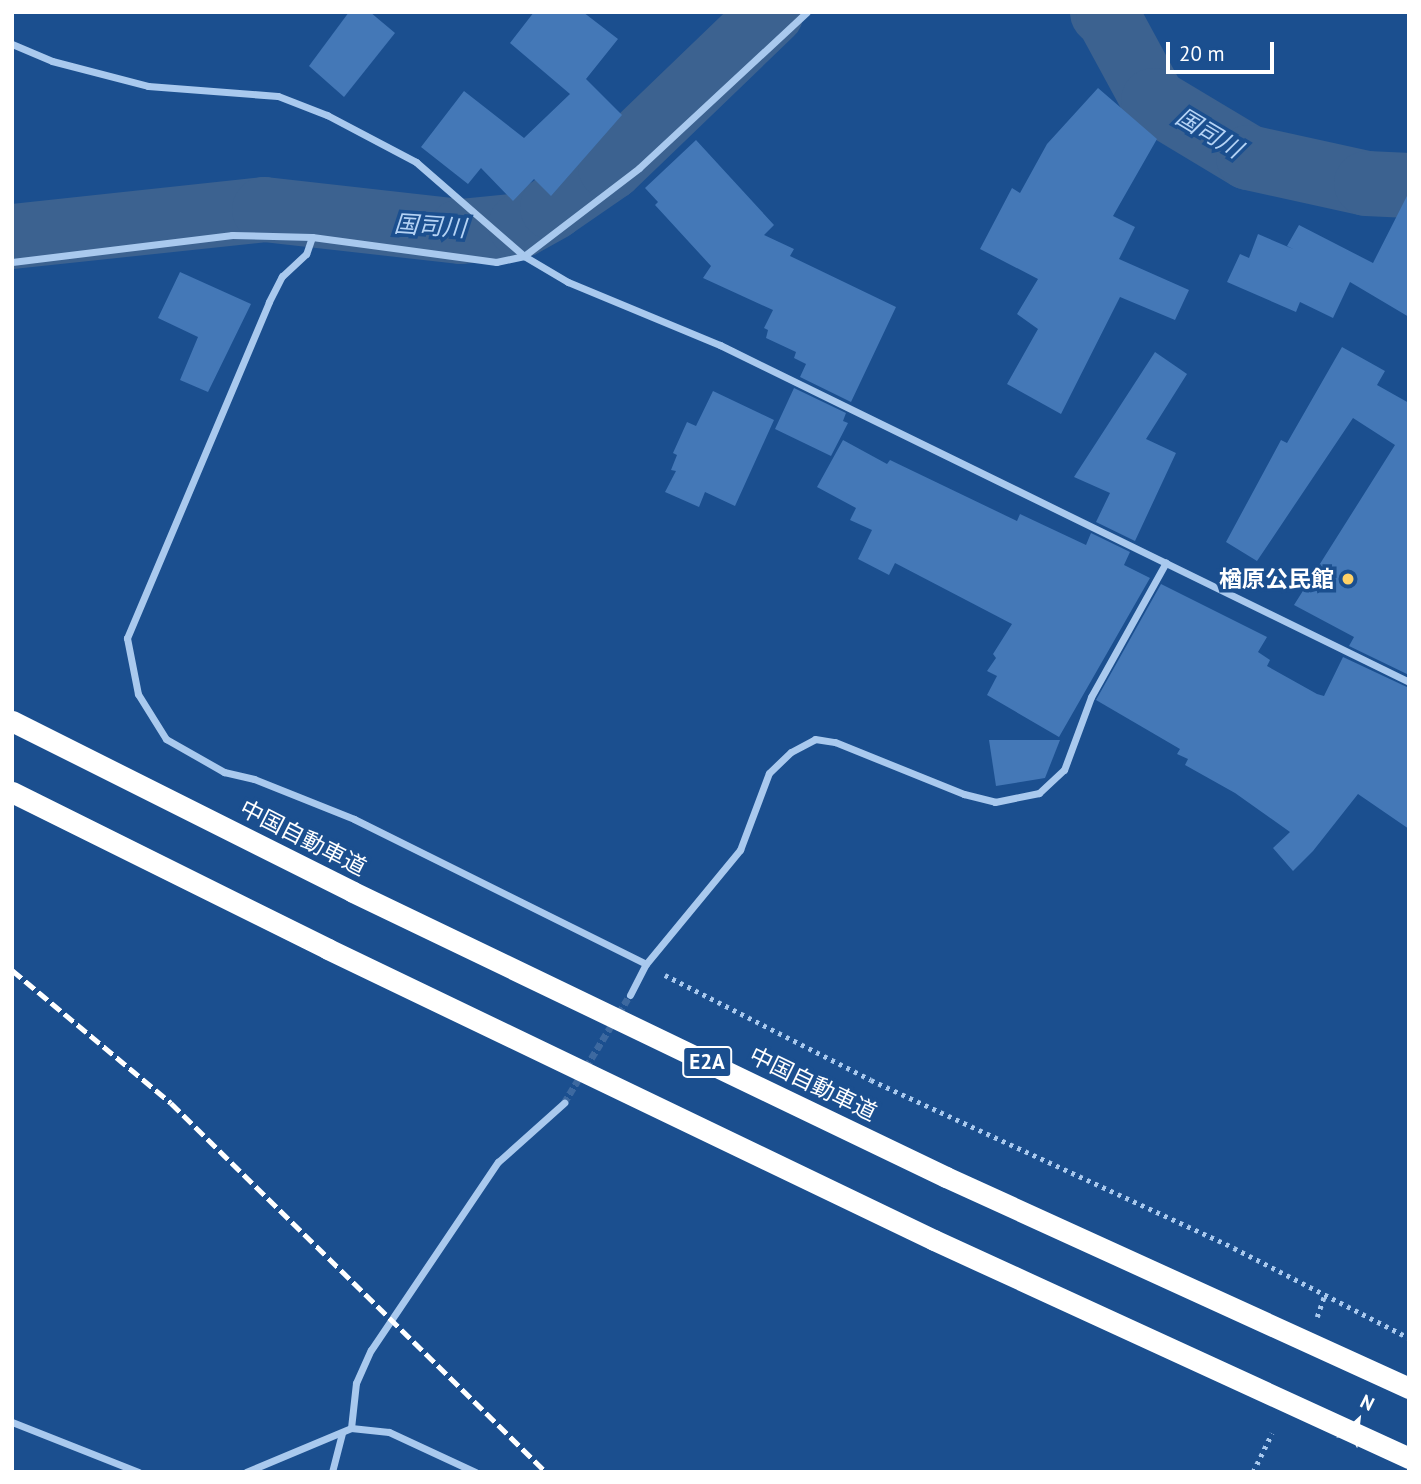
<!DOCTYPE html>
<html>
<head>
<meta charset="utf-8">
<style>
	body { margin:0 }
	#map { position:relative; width:1421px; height:1484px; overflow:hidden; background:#1b4f8f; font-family:"PT Sans","Noto Sans JP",sans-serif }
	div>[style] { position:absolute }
	.river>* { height:65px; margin:-32.5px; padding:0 32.5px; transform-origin:32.5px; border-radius:32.5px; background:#3c6290 }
	.building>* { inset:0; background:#4478b7 }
	.street-tunnel>* { height:7px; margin-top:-3.5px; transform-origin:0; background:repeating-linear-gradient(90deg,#3d69a0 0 7px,transparent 0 10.5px) }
	.path>* { height:4.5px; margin-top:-2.25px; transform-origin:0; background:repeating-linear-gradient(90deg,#a9c9ee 0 3.5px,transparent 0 8.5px) }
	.street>* { height:7px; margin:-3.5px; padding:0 3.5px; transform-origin:3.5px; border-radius:3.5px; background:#a9c9ee }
	.highway>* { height:21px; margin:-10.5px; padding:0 10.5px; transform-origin:10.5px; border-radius:10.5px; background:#fff }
	.rail>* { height:5px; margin-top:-2.5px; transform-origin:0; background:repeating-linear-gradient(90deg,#fff 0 12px,transparent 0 17px) }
	.dots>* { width:19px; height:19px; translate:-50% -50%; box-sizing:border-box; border:4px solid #1b4f8f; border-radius:50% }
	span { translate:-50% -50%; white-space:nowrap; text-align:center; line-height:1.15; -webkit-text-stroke:7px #1b4f8f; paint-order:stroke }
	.shield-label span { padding:2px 5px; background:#1b4f8f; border:2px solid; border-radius:5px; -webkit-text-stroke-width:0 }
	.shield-label { font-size:21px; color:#fff; font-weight:700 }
	.poi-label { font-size:23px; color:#fff; font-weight:700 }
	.right { translate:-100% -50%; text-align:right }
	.street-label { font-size:23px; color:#fff }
	.water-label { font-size:24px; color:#b5d3f5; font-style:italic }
	.frame { position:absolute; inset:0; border:14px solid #fff; pointer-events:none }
	.north { position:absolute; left:1323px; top:1386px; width:70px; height:70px; -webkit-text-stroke:5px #1b4f8f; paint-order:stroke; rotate:27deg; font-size:19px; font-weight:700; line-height:28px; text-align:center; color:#fff }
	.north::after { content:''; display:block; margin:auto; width:24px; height:32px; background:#fff; clip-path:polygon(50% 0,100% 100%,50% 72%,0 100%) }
	.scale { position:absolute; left:1166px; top:42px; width:108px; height:32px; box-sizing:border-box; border:4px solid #fff; border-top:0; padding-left:9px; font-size:21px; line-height:24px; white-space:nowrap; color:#fff; -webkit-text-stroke:5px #1b4f8f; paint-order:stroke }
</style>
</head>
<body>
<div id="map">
	<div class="river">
		<div style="left:1102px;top:12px;width:8px;rotate:40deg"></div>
		<div style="left:1108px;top:17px;width:94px;rotate:61.5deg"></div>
		<div style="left:1153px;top:100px;width:111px;rotate:31deg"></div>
		<div style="left:1248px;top:157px;width:121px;rotate:12.4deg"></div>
		<div style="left:1366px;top:183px;width:43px;rotate:2.7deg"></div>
		<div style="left:12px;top:236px;width:253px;rotate:-6.1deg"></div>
		<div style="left:264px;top:209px;width:197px;rotate:6.4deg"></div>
		<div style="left:460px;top:231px;width:60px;rotate:-5.7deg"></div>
		<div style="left:520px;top:225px;width:37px;rotate:-29deg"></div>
		<div style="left:552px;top:207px;width:70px;rotate:-34.6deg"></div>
		<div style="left:610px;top:167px;width:223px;rotate:-43.9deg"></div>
	</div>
	<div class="building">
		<div style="clip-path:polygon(349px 12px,370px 12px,395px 33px,344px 97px,309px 66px)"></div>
		<div style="clip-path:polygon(534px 12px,583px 12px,618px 39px,586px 79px,622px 115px,551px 196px,534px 179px,513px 201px,481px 168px,468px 184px,421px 147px,464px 91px,524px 138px,570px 94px,510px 43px)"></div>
		<div style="clip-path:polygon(1098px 88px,1157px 139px,1113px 216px,1135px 227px,1119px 259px,1189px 290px,1175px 320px,1120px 297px,1061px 414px,1007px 384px,1038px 329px,1017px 314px,1038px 279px,980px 249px,1012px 188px,1020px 193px,1047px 144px)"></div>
		<div style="clip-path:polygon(696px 140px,774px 225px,764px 235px,794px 249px,790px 256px,896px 307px,851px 402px,800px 377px,806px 364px,794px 358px,796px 352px,766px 338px,768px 330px,764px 328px,773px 310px,703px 278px,711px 266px,655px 205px,658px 202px,645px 188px)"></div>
		<div style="clip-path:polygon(1409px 192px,1409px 317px,1350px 282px,1333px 318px,1300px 302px,1296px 312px,1227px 282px,1240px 254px,1249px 258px,1258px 234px,1293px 249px,1287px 246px,1299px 225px,1373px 263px)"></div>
		<div style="clip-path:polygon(180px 272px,251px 304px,208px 392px,180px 380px,198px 337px,158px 318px)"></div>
		<div style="clip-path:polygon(1342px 347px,1385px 371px,1377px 385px,1409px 403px,1409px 675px,1349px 646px,1354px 637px,1294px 605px,1395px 445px,1353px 418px,1257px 561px,1226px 542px,1281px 440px,1287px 443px)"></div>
		<div style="clip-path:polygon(1155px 352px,1187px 374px,1146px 439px,1176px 453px,1135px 541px,1096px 522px,1110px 493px,1074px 477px)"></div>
		<div style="clip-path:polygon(794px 388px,846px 413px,843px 421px,848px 423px,831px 456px,775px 429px)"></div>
		<div style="clip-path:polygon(713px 391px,774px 420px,735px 506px,705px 492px,699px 507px,665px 492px,676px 471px,671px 470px,677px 455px,673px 453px,687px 422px,696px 426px)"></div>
		<div style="clip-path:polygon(843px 440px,887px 464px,890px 460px,1017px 521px,1020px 514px,1086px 545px,1091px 533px,1130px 552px,1124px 565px,1150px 578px,1059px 737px,987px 695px,997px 676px,987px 671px,996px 658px,993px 654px,1012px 624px,895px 563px,889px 575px,858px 559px,872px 530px,850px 520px,856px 508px,817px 487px)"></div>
		<div style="clip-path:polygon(1161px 584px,1267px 637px,1258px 652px,1270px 660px,1267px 666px,1317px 694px,1324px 696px,1343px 657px,1409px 688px,1409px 829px,1358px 794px,1313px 851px,1293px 871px,1273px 848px,1290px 832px,1235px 793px,1185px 765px,1188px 759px,1177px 754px,1180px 749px,1096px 700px)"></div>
		<div style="clip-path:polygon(989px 740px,1060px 740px,1045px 778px,996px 786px)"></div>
	</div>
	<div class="street-tunnel">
		<div style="left:564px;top:1103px;width:127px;rotate:-58.6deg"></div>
	</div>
	<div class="path">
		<div style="left:665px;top:975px;width:231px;rotate:27deg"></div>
		<div style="left:871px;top:1080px;width:400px;rotate:24.8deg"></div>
		<div style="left:1234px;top:1248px;width:197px;rotate:27.2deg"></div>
		<div style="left:1317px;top:1317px;width:21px;rotate:-71deg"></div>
		<div style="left:1253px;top:1472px;width:43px;rotate:-64deg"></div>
	</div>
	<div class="street">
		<div style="left:12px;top:44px;width:43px;rotate:23deg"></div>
		<div style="left:52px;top:61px;width:99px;rotate:14.6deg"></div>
		<div style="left:148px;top:86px;width:130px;rotate:4.4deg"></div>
		<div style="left:278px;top:96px;width:53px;rotate:21.2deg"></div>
		<div style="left:327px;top:115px;width:101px;rotate:27.8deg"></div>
		<div style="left:416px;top:162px;width:143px;rotate:41deg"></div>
		<div style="left:524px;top:256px;width:51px;rotate:30.6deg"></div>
		<div style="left:568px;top:282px;width:165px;rotate:22.5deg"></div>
		<div style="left:720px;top:345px;width:767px;rotate:26.06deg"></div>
		<div style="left:312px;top:237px;width:18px;rotate:109deg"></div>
		<div style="left:306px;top:254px;width:33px;rotate:137deg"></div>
		<div style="left:282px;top:276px;width:29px;rotate:117deg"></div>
		<div style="left:269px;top:302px;width:365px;rotate:112.9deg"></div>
		<div style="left:127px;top:638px;width:57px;rotate:78.9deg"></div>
		<div style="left:138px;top:694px;width:53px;rotate:58.1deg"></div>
		<div style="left:166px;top:739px;width:67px;rotate:29.6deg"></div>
		<div style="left:224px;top:772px;width:31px;rotate:13deg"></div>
		<div style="left:254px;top:779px;width:108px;rotate:21.8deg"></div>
		<div style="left:354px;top:819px;width:326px;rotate:26.4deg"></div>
		<div style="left:12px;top:262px;width:222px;rotate:-7deg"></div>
		<div style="left:232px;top:235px;width:80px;rotate:1.4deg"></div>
		<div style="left:312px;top:237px;width:186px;rotate:7.7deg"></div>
		<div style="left:496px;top:262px;width:29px;rotate:-12deg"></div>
		<div style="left:524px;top:256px;width:145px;rotate:-37.4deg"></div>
		<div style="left:639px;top:168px;width:229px;rotate:-42.9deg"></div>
		<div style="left:630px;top:995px;width:35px;rotate:-63deg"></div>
		<div style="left:646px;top:964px;width:148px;rotate:-50.5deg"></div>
		<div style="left:740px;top:850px;width:82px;rotate:-69.4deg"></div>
		<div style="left:769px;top:773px;width:30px;rotate:-44deg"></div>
		<div style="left:791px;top:752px;width:27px;rotate:-28deg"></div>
		<div style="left:815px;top:739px;width:20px;rotate:9deg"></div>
		<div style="left:835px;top:742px;width:139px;rotate:22deg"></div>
		<div style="left:964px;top:794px;width:32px;rotate:14deg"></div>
		<div style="left:995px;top:802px;width:45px;rotate:-11.6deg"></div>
		<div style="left:1039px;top:793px;width:34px;rotate:-43deg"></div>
		<div style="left:1064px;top:770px;width:78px;rotate:-69.7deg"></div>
		<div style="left:1091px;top:697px;width:154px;rotate:-60.9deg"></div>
		<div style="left:12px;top:1422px;width:136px;rotate:21.6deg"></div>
		<div style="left:351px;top:1428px;width:38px;rotate:6deg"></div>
		<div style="left:389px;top:1432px;width:95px;rotate:24.9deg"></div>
		<div style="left:246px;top:1472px;width:114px;rotate:-22.7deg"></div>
		<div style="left:351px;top:1428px;width:45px;rotate:-83.7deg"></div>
		<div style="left:356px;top:1383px;width:36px;rotate:-66deg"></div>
		<div style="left:371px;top:1350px;width:227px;rotate:-56deg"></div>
		<div style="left:498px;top:1162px;width:89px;rotate:-41.8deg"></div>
		<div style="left:332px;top:1472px;width:40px;rotate:-75.6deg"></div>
	</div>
	<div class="highway">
		<div style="left:12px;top:721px;width:381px;rotate:26.6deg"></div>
		<div style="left:353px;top:892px;width:658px;rotate:25.67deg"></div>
		<div style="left:946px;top:1177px;width:509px;rotate:24.5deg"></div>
		<div style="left:12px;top:792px;width:353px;rotate:26.4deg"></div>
		<div style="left:328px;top:949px;width:672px;rotate:25.65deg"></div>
		<div style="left:934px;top:1240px;width:523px;rotate:24.65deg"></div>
	</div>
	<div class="rail">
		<div style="left:12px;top:970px;width:207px;rotate:39.9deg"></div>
		<div style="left:171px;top:1103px;width:526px;rotate:44.54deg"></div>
	</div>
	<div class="dots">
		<div style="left:1348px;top:579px;background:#ffd166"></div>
	</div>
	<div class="shield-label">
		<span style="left:707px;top:1062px">E2A</span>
	</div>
	<div class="poi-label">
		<span class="right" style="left:1334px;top:579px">楢原公民館</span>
	</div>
	<div class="street-label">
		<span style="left:303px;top:838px;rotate:27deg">中国自動車道</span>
		<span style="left:813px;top:1084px;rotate:26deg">中国自動車道</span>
	</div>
	<div class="water-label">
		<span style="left:1209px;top:133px;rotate:31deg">国司川</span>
		<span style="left:430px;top:226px;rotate:4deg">国司川</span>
	</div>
	<div class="frame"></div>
	<div class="north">N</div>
	<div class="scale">20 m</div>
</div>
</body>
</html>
